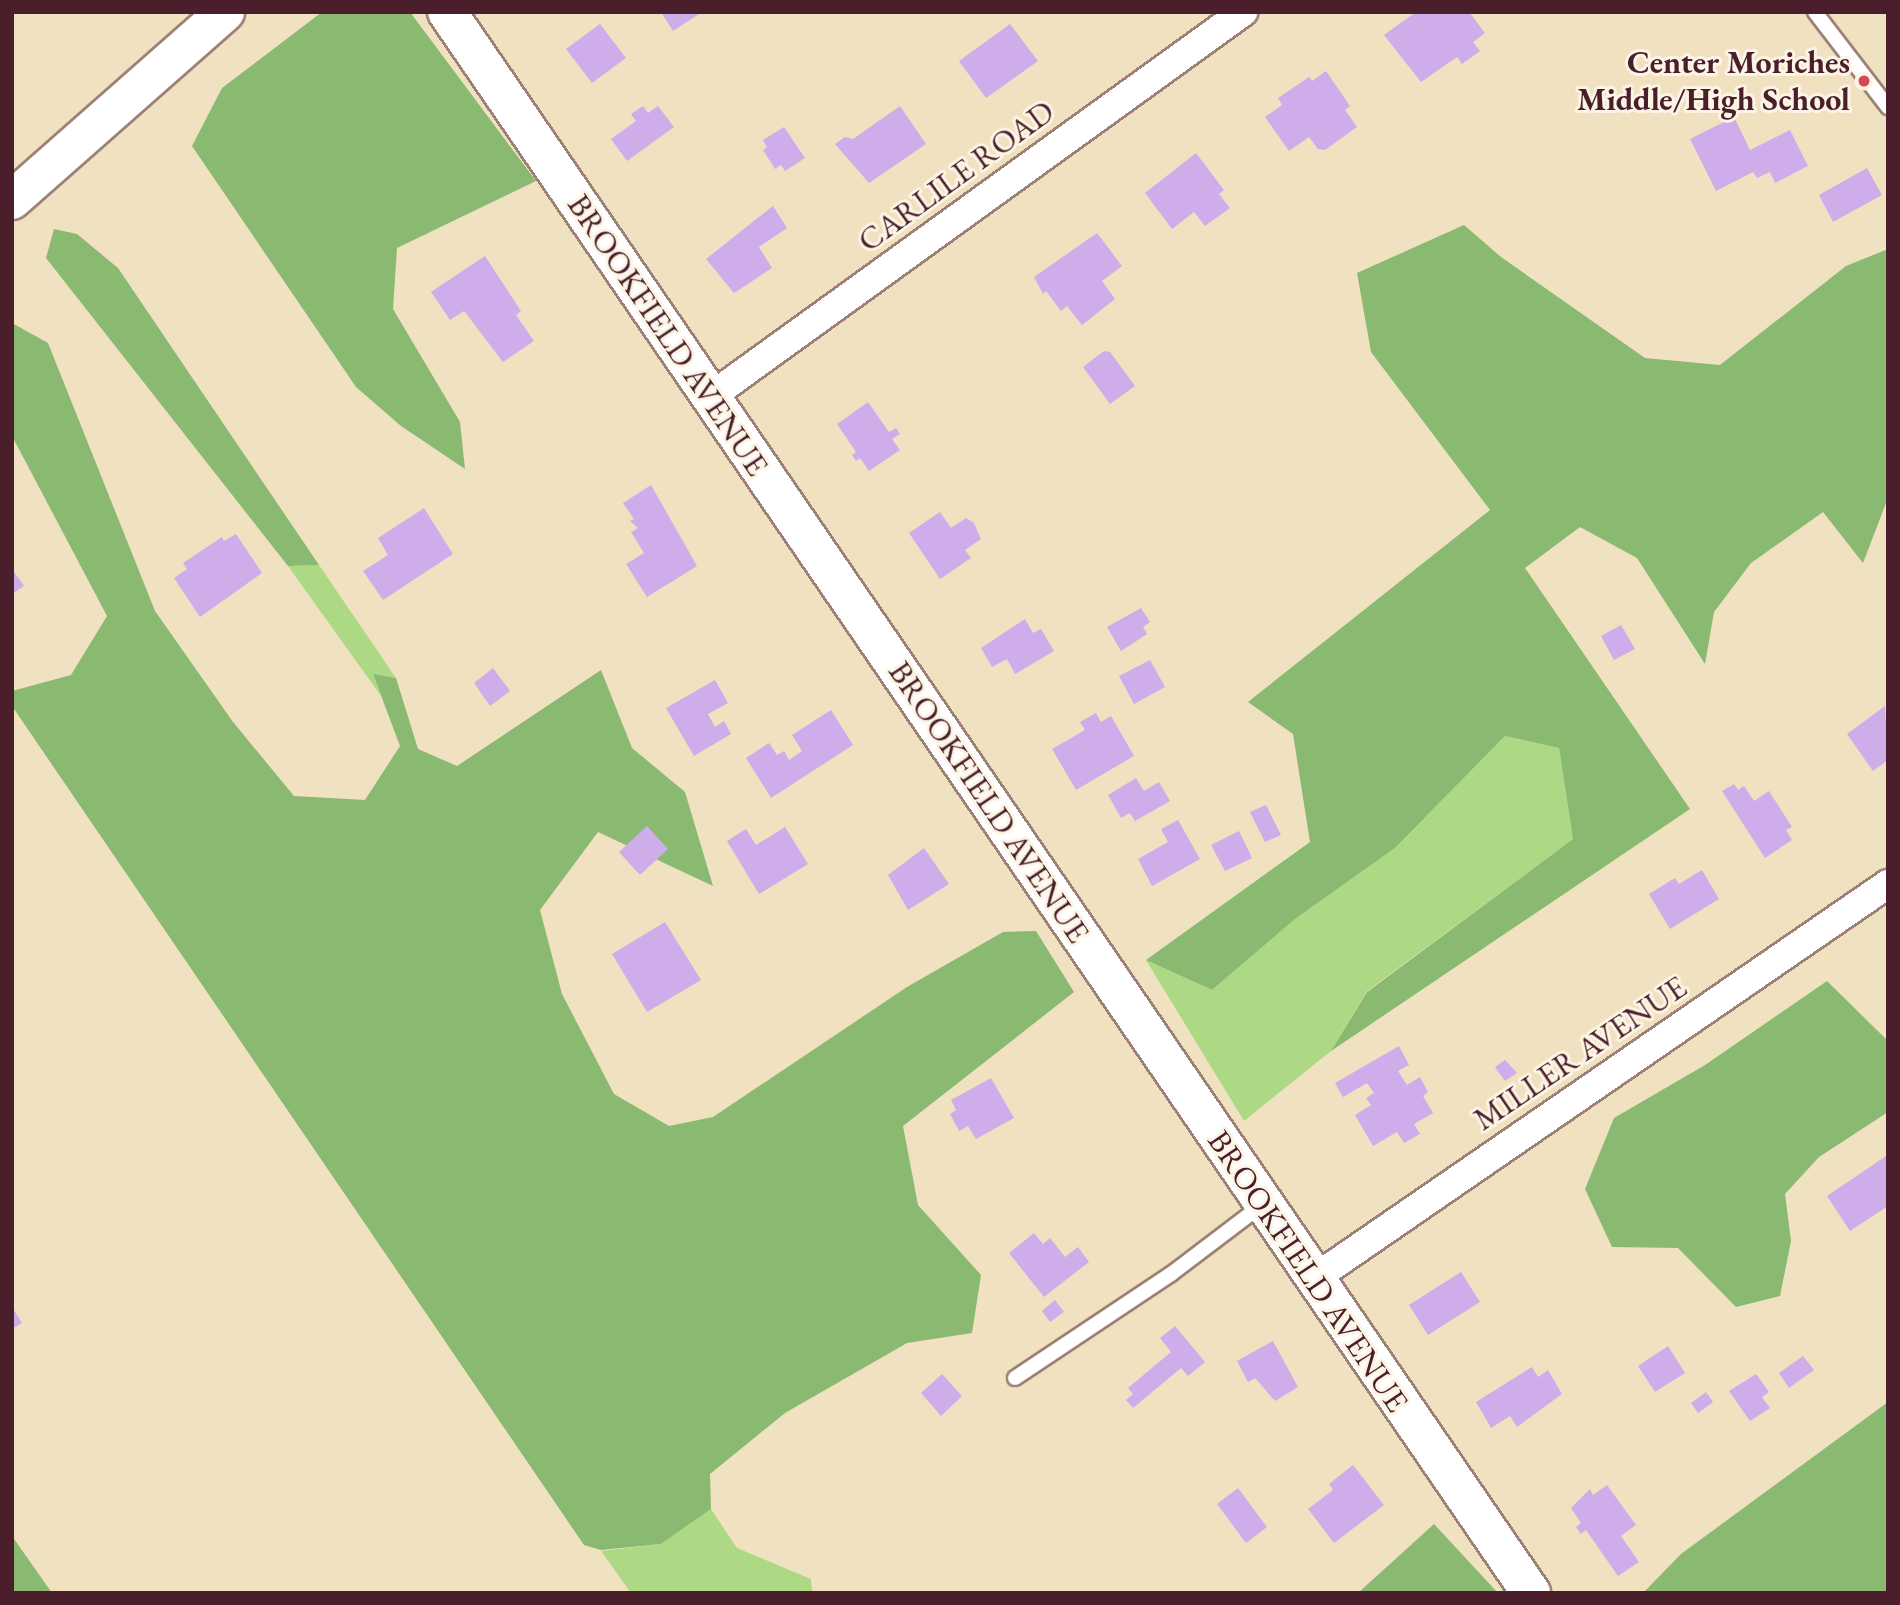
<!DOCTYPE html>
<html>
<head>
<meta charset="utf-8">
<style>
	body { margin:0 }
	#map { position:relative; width:1900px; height:1605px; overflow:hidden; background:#f0e1c1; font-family:"EB Garamond",serif }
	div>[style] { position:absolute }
	.green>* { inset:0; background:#add985 }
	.forest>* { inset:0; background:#8ab972 }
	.building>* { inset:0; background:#ceadea }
	.roads { filter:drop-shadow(2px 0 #9d8076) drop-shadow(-2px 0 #9d8076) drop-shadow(0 2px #9d8076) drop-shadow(0 -2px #9d8076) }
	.lane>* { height:14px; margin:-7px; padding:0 7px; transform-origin:7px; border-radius:7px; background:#fff }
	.street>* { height:28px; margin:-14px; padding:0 14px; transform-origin:14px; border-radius:14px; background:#fff }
	.secondary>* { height:38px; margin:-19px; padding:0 19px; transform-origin:19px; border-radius:19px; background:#fff }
	.primary>* { height:38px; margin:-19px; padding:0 19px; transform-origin:19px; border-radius:19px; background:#fff }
	.dots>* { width:19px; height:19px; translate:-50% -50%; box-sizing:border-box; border:4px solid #fcf5e5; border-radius:50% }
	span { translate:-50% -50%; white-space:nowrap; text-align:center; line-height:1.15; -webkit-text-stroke:6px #fcf5e5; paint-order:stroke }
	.poi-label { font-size:32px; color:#4a1f2b; font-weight:700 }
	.right { translate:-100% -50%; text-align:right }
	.street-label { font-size:32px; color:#4a1f2b }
	.frame { position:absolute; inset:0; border:14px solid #4a1f2b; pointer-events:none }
</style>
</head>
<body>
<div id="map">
	<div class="green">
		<div style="clip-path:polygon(319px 565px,396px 678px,373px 675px,381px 696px,288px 566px)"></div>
		<div style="clip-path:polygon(1505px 736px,1559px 748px,1573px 839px,1367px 991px,1331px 1051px,1244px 1121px,1146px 960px,1212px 990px,1295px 919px,1395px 848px)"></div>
		<div style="clip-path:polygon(711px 1509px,737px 1548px,811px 1579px,812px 1593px,631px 1593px,601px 1551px,661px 1544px)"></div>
	</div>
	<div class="forest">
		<div style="clip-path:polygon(322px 12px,410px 12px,536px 181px,397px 248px,393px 309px,460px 422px,465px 469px,401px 426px,356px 387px,192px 146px,222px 88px)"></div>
		<div style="clip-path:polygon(1464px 225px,1501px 257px,1645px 358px,1720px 365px,1846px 266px,1888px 249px,1888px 498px,1863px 563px,1823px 512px,1751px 563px,1714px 612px,1705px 664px,1637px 558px,1580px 527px,1525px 568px,1690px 809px,1331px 1051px,1367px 992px,1573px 839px,1559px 748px,1505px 736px,1395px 848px,1295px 919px,1212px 990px,1146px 960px,1310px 842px,1293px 734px,1248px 702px,1490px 510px,1371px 352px,1357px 273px)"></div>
		<div style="clip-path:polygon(54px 229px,77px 234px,118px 268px,319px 565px,288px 566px,46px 258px)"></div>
		<div style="clip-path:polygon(12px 323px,48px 343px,155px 611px,233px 722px,294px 796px,365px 800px,400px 746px,373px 674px,396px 678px,418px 749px,457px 766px,601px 670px,632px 748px,685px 792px,713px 886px,598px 832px,540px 910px,562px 994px,614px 1094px,669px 1126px,713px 1117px,907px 987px,1003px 932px,1036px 931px,1074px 992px,903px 1126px,918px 1205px,981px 1275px,972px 1333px,907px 1343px,785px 1413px,710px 1474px,711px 1509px,661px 1544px,601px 1550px,584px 1545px,12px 706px,12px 691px,71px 675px,107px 616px,12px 436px)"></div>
		<div style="clip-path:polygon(1827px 981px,1888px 1041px,1888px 1112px,1819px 1157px,1785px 1194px,1791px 1241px,1780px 1296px,1736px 1307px,1678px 1248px,1612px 1247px,1585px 1189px,1614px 1118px,1705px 1065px)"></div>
		<div style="clip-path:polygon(1888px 1402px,1888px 1593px,1643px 1593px,1681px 1554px)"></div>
		<div style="clip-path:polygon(1434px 1524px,1498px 1593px,1358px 1593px)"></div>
		<div style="clip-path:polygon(12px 1536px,52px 1593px,12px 1593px)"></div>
	</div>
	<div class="building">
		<div style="clip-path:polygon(661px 12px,702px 12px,673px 31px)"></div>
		<div style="clip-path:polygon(1416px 12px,1469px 12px,1485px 33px,1473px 42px,1480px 51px,1462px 64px,1457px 57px,1421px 82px,1384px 35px)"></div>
		<div style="clip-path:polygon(600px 24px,626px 58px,592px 83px,566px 49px)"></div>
		<div style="clip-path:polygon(1010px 24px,1038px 61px,986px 98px,959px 61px)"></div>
		<div style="clip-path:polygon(1326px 71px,1350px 106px,1345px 110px,1357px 127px,1325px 150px,1318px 149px,1309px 137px,1289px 151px,1265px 117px,1282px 105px,1278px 98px,1309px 77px,1312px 81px)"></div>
		<div style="clip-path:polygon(643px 106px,648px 113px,658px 106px,674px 127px,627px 161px,611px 139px,636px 121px,631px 114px)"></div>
		<div style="clip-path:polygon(900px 106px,926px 144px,869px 183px,835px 144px,845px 137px,853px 139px)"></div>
		<div style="clip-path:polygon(1734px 117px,1750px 150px,1790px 130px,1808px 166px,1775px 183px,1770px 172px,1757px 178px,1753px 172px,1716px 191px,1690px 139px)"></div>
		<div style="clip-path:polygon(784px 127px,805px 158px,785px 171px,781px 165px,775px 169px,763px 150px,767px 147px,763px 140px)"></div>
		<div style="clip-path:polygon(1196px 153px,1224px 190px,1219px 194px,1230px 208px,1205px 226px,1194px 212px,1172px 229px,1145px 193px)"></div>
		<div style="clip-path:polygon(1867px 168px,1882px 195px,1833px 222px,1819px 195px)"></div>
		<div style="clip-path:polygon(773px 206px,787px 228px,759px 247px,772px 268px,734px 293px,706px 259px)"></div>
		<div style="clip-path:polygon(1097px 233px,1122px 266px,1102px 281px,1115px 299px,1082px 325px,1067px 306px,1061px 311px,1046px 291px,1043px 294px,1034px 277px)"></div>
		<div style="clip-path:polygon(485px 256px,521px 311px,516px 315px,534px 341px,503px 362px,464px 311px,450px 320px,431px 292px)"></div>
		<div style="clip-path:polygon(1104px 351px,1110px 352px,1135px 386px,1110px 404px,1083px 367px)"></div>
		<div style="clip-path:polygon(868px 402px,889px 432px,896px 428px,900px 434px,892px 439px,900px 450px,869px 471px,860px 458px,856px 461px,852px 455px,856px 452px,837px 424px)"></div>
		<div style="clip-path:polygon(651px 485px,697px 566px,647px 597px,626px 564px,644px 553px,631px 532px,638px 528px,630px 521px,634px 519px,623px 503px)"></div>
		<div style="clip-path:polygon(424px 508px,453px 554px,383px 600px,363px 571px,388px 555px,378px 538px)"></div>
		<div style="clip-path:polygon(940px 512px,951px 528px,966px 518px,974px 523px,981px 539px,965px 550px,971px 558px,940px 579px,909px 533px)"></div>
		<div style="clip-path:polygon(236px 534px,262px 573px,200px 617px,174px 578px,187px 569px,183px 563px,222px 537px,224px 541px)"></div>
		<div style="clip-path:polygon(12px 569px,24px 586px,12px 594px)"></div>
		<div style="clip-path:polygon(1141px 608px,1150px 622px,1143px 627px,1147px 634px,1121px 651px,1107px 627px)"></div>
		<div style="clip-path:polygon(1025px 619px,1033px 633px,1041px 629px,1054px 651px,1015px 674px,1007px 659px,992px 667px,981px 648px)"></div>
		<div style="clip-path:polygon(1621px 625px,1635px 649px,1614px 660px,1601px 636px)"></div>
		<div style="clip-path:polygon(1150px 660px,1165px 687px,1134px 704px,1119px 676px)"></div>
		<div style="clip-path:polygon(493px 668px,510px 691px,490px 706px,474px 683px)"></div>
		<div style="clip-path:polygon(715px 680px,728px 703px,708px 714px,715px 727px,724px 721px,731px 734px,694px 756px,666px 708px)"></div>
		<div style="clip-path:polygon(1885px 706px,1888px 760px,1873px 771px,1847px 734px)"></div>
		<div style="clip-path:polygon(831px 710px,853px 745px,771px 798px,746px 758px,769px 743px,777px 755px,784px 751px,789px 760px,802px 751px,792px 735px)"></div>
		<div style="clip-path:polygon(1096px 713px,1101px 722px,1111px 716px,1134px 756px,1076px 790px,1052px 749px,1085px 730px,1080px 722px)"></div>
		<div style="clip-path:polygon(1136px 778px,1144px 791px,1159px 782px,1170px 801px,1135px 821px,1130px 813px,1121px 818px,1108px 795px)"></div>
		<div style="clip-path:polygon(1734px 784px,1738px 790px,1744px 786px,1754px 801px,1769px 791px,1792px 827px,1786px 830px,1792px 840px,1765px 858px,1722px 791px)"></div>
		<div style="clip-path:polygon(1266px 805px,1281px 835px,1265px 842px,1250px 812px)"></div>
		<div style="clip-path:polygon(1178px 820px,1200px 859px,1152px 886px,1138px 859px,1168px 842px,1161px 829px)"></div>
		<div style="clip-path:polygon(647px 826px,668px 849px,640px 875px,619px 852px)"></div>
		<div style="clip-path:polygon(785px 827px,808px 864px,759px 894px,727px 841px,746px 829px,756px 845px)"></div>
		<div style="clip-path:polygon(1239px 831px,1252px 858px,1225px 871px,1211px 845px)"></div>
		<div style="clip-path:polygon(924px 848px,949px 884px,908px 910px,888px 875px)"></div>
		<div style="clip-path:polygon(1702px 870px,1719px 899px,1670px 929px,1649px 894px,1675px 878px,1679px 884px)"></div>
		<div style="clip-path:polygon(665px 922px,701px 980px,647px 1012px,612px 954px)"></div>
		<div style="clip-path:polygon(1399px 1046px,1409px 1065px,1398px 1071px,1407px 1085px,1420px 1077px,1428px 1092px,1423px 1096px,1433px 1113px,1414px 1124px,1420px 1134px,1404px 1143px,1397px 1132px,1373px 1146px,1355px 1115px,1371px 1105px,1366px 1098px,1374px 1093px,1367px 1083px,1343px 1097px,1335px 1083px)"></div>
		<div style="clip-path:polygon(1505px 1060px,1517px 1073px,1505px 1081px,1495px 1067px)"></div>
		<div style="clip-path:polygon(991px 1078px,1014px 1118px,976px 1139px,968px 1126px,959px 1131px,950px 1114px,956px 1110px,951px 1100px)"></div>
		<div style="clip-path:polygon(1886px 1156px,1888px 1206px,1850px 1231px,1827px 1196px)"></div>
		<div style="clip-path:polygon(1034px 1233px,1043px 1244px,1050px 1238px,1065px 1257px,1078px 1247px,1089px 1262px,1044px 1297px,1009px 1253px)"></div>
		<div style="clip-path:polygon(1461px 1272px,1480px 1302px,1428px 1335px,1409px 1305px)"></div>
		<div style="clip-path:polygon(1055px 1300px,1064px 1312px,1050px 1322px,1042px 1311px)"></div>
		<div style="clip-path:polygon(12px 1307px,22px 1323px,12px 1329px)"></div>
		<div style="clip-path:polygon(1175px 1326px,1205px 1362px,1188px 1376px,1181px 1368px,1133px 1408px,1126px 1400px,1133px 1394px,1128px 1388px,1171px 1352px,1160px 1338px)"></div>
		<div style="clip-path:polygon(1273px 1341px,1298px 1387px,1275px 1401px,1255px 1378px,1248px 1382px,1237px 1361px)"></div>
		<div style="clip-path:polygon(1668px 1346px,1685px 1373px,1655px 1392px,1638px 1366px)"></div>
		<div style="clip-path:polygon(1803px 1356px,1814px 1370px,1789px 1388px,1779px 1373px)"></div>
		<div style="clip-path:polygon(1532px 1367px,1538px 1377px,1548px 1370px,1562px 1394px,1517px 1427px,1510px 1416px,1491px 1428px,1476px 1402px)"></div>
		<div style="clip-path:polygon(942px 1374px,962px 1396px,941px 1416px,921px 1393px)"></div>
		<div style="clip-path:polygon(1756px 1374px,1769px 1392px,1762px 1397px,1770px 1408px,1750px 1421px,1729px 1391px)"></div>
		<div style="clip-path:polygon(1706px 1392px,1713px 1402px,1698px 1413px,1691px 1403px)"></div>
		<div style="clip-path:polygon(1353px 1465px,1384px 1505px,1334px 1543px,1308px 1509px,1333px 1490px,1329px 1484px)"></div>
		<div style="clip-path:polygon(1607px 1485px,1636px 1525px,1621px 1536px,1639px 1562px,1618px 1576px,1586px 1530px,1581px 1534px,1576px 1527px,1581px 1523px,1571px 1508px,1590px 1489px,1593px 1495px)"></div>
		<div style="clip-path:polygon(1238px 1488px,1267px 1527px,1246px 1543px,1217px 1504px)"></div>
	</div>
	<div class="roads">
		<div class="lane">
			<div style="left:1815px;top:12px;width:120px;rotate:52.5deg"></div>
			<div style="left:1015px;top:1378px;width:187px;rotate:-33.7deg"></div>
			<div style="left:1171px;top:1274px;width:114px;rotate:-37.2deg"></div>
		</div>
		<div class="street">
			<div style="left:710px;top:397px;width:658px;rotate:-35.84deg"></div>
			<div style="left:1312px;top:1280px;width:699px;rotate:-34.51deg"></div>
		</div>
		<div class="secondary">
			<div style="left:447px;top:12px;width:1917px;rotate:55.56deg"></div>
		</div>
		<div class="primary">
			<div style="left:12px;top:200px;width:284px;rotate:-41.4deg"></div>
		</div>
	</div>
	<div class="dots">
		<div style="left:1864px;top:81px;background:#d1495b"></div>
	</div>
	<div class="poi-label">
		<span class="right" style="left:1850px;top:81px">Center Moriches<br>Middle/High School</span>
	</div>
	<div class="street-label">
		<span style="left:956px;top:176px;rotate:-36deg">CARLILE ROAD</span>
		<span style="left:668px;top:335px;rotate:56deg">BROOKFIELD AVENUE</span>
		<span style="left:989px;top:802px;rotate:56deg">BROOKFIELD AVENUE</span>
		<span style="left:1580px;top:1053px;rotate:-34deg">MILLER AVENUE</span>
		<span style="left:1308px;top:1271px;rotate:56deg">BROOKFIELD AVENUE</span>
	</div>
	<div class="frame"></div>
</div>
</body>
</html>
